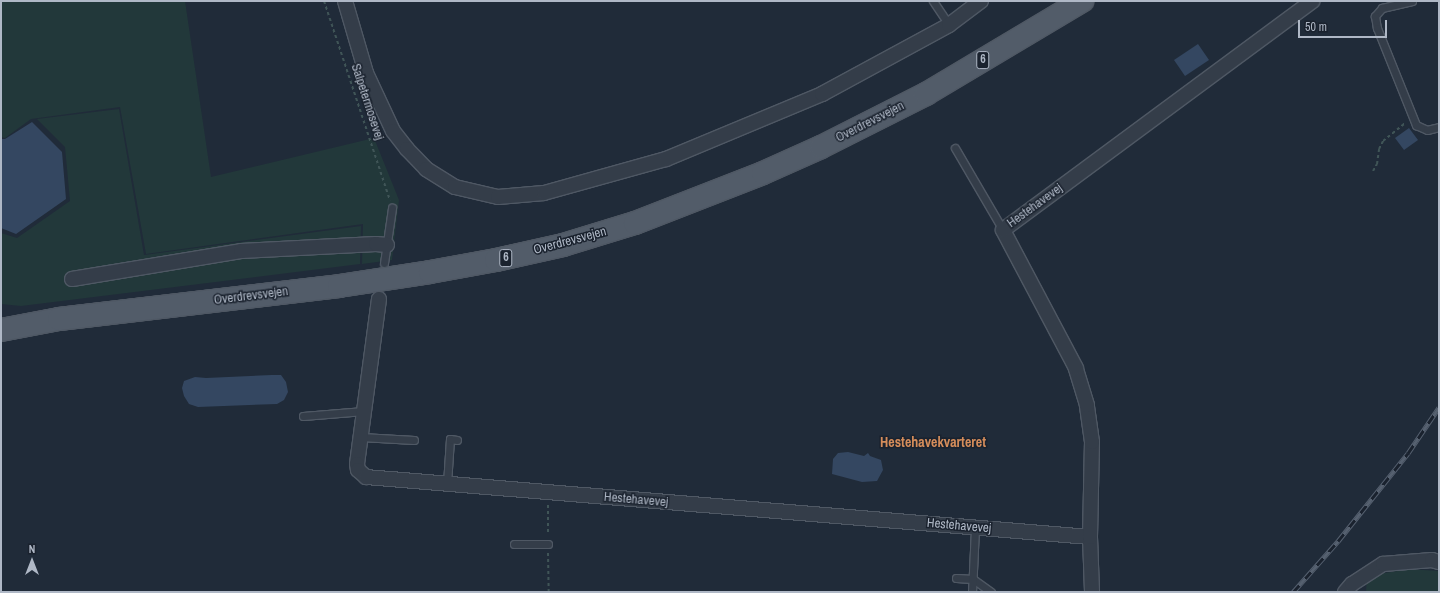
<!DOCTYPE html>
<html>
<head>
<meta charset="utf-8">
<style>
	body { margin:0 }
	#map { position:relative; width:1440px; height:593px; overflow:hidden; background:#202b39; font-family:"Archivo Narrow",sans-serif }
	div>[style] { position:absolute }
	.green>* { inset:0; background:#22383a }
	.water>* { inset:0; background:#344761 }
	.path>* { height:2px; margin-top:-1px; transform-origin:0; background:repeating-linear-gradient(90deg,#405557 0 3px,transparent 0 6px) }
	.roads { filter:drop-shadow(1px 0 #4f5864) drop-shadow(-1px 0 #4f5864) drop-shadow(0 1px #4f5864) drop-shadow(0 -1px #4f5864) }
	.service>* { height:7px; margin:-3.5px; padding:0 3.5px; transform-origin:3.5px; border-radius:3.5px; background:#343d49 }
	.minor>* { height:14px; margin:-7px; padding:0 7px; transform-origin:7px; border-radius:7px; background:#343d49 }
	.primary>* { height:22px; margin:-11px; padding:0 11px; transform-origin:11px; border-radius:11px; background:#525c69 }
	.rail>* { height:4.5px; margin-top:-2.25px; transform-origin:0; background:repeating-linear-gradient(90deg,#1a222e 0 9px,#566170 0 18px); box-sizing:border-box; border-block:1px solid #566170 }
	span { translate:-50% -50%; white-space:nowrap; text-align:center; line-height:1.15; -webkit-text-stroke:3px #1a222e; paint-order:stroke }
	.shield-label span { padding:1px 3px; background:#1a222e; border:1px solid; border-radius:3px; -webkit-text-stroke-width:0 }
	.shield-label { font-size:12px; color:#afb8c6; font-weight:700 }
	.street-label { font-size:13px; color:#afb8c6 }
	.neighbourhood-label { font-size:14px; color:#d58d5b; font-weight:700 }
	.frame { position:absolute; inset:0; border:2px solid #afb8c6; pointer-events:none }
	.north { position:absolute; left:12px; top:541px; width:40px; height:40px; -webkit-text-stroke:3px #1a222e; paint-order:stroke; rotate:0deg; font-size:11px; font-weight:700; line-height:16px; text-align:center; color:#afb8c6 }
	.north::after { content:''; display:block; margin:auto; width:14px; height:18px; background:#afb8c6; clip-path:polygon(50% 0,100% 100%,50% 72%,0 100%) }
	.scale { position:absolute; left:1298px; top:20px; width:89px; height:18px; box-sizing:border-box; border:2px solid #afb8c6; border-top:0; padding-left:5px; font-size:12px; line-height:14px; white-space:nowrap; color:#afb8c6; -webkit-text-stroke:3px #1a222e; paint-order:stroke }
</style>
</head>
<body>
<div id="map">
	<div class="green">
		<div style="clip-path:polygon(1px 1px,185px 1px,211px 177px,374px 138px,399px 200px,392px 260px,362px 264px,363px 224px,146px 254px,120px 107px,31px 119px,5px 138px,1px 137px)"></div>
		<div style="clip-path:polygon(119px 109px,144px 255px,361px 226px,360px 264px,21px 306px,1px 304px,1px 233px,17px 238px,70px 201px,65px 147px,37px 119px)"></div>
		<div style="clip-path:polygon(1409px 569px,1439px 571px,1439px 592px,1366px 592px,1367px 576px)"></div>
	</div>
	<div class="water">
		<div style="clip-path:polygon(1198px 44px,1209px 60px,1185px 76px,1174px 60px)"></div>
		<div style="clip-path:polygon(32px 122px,62px 152px,66px 199px,16px 234px,1px 228px,1px 139px,5px 139px)"></div>
		<div style="clip-path:polygon(1409px 128px,1418px 140px,1404px 150px,1395px 138px)"></div>
		<div style="clip-path:polygon(272px 375px,281px 375px,286px 382px,288px 392px,284px 400px,277px 404px,198px 407px,189px 404px,184px 396px,182px 388px,184px 381px,195px 377px,206px 378px)"></div>
		<div style="clip-path:polygon(848px 452px,864px 456px,868px 453px,870px 456px,881px 460px,883px 470px,877px 481px,862px 482px,832px 474px,833px 459px,838px 453px)"></div>
	</div>
	<div class="path">
		<div style="left:324px;top:1px;width:210px;rotate:71.7deg"></div>
		<div style="left:1373px;top:171px;width:8px;rotate:-60deg"></div>
		<div style="left:1377px;top:164px;width:15px;rotate:-82deg"></div>
		<div style="left:1379px;top:149px;width:9px;rotate:-63deg"></div>
		<div style="left:1383px;top:141px;width:28px;rotate:-39deg"></div>
		<div style="left:548px;top:505px;width:30px;rotate:90deg"></div>
		<div style="left:548px;top:553px;width:39px;rotate:89deg"></div>
	</div>
	<div class="roads">
		<div class="service">
			<div style="left:933px;top:1px;width:29px;rotate:56deg"></div>
			<div style="left:1412px;top:1px;width:31px;rotate:167deg"></div>
			<div style="left:1382px;top:8px;width:11px;rotate:131deg"></div>
			<div style="left:1375px;top:16px;width:12px;rotate:81deg"></div>
			<div style="left:1377px;top:28px;width:105px;rotate:68.1deg"></div>
			<div style="left:1416px;top:125px;width:12px;rotate:24deg"></div>
			<div style="left:1427px;top:130px;width:12px;rotate:-14deg"></div>
			<div style="left:955px;top:148px;width:95px;rotate:59.7deg"></div>
			<div style="left:384px;top:263px;width:56px;rotate:-81.7deg"></div>
			<div style="left:303px;top:416px;width:61px;rotate:-4.7deg"></div>
			<div style="left:361px;top:437px;width:53px;rotate:3.2deg"></div>
			<div style="left:447px;top:484px;width:45px;rotate:-86.2deg"></div>
			<div style="left:450px;top:439px;width:7px;rotate:8deg"></div>
			<div style="left:514px;top:544px;width:34px"></div>
			<div style="left:956px;top:578px;width:17px;rotate:3deg"></div>
			<div style="left:973px;top:579px;width:22px;rotate:36deg"></div>
			<div style="left:972px;top:592px;width:64px;rotate:-87.3deg"></div>
		</div>
		<div class="minor">
			<div style="left:345px;top:1px;width:75px;rotate:73.7deg"></div>
			<div style="left:366px;top:73px;width:64px;rotate:65deg"></div>
			<div style="left:393px;top:131px;width:23px;rotate:52deg"></div>
			<div style="left:407px;top:149px;width:28px;rotate:46deg"></div>
			<div style="left:426px;top:169px;width:34px;rotate:32deg"></div>
			<div style="left:455px;top:187px;width:44px;rotate:13.1deg"></div>
			<div style="left:498px;top:197px;width:46px;rotate:-5deg"></div>
			<div style="left:544px;top:193px;width:127px;rotate:-15.6deg"></div>
			<div style="left:666px;top:159px;width:169px;rotate:-22.6deg"></div>
			<div style="left:822px;top:94px;width:145px;rotate:-28.5deg"></div>
			<div style="left:949px;top:25px;width:40px;rotate:-37deg"></div>
			<div style="left:72px;top:279px;width:171px;rotate:-9.4deg"></div>
			<div style="left:241px;top:251px;width:135px;rotate:-3deg"></div>
			<div style="left:376px;top:244px;width:11px;rotate:5deg"></div>
			<div style="left:379px;top:299px;width:166px;rotate:97.6deg"></div>
			<div style="left:357px;top:464px;width:6px;rotate:81deg"></div>
			<div style="left:358px;top:470px;width:11px;rotate:41deg"></div>
			<div style="left:366px;top:477px;width:726px;rotate:4.74deg"></div>
			<div style="left:1090px;top:537px;width:55px;rotate:87.9deg"></div>
			<div style="left:1090px;top:537px;width:95px;rotate:-88.8deg"></div>
			<div style="left:1092px;top:442px;width:37px;rotate:-98deg"></div>
			<div style="left:1087px;top:405px;width:39px;rotate:-107deg"></div>
			<div style="left:1076px;top:368px;width:156px;rotate:-117.9deg"></div>
			<div style="left:1003px;top:230px;width:385px;rotate:-36.5deg"></div>
			<div style="left:1345px;top:592px;width:11px;rotate:-49deg"></div>
			<div style="left:1352px;top:584px;width:37px;rotate:-33deg"></div>
			<div style="left:1383px;top:564px;width:49px;rotate:-4.7deg"></div>
			<div style="left:1432px;top:560px;width:7px;rotate:16deg"></div>
		</div>
		<div class="primary">
			<div style="left:1px;top:330px;width:59px;rotate:-10.7deg"></div>
			<div style="left:59px;top:319px;width:282px;rotate:-6.7deg"></div>
			<div style="left:339px;top:286px;width:92px;rotate:-8.7deg"></div>
			<div style="left:430px;top:272px;width:67px;rotate:-10.3deg"></div>
			<div style="left:496px;top:260px;width:69px;rotate:-12.6deg"></div>
			<div style="left:563px;top:245px;width:75px;rotate:-17deg"></div>
			<div style="left:635px;top:223px;width:137px;rotate:-21.3deg"></div>
			<div style="left:763px;top:173px;width:64px;rotate:-24.1deg"></div>
			<div style="left:821px;top:147px;width:118px;rotate:-26.8deg"></div>
			<div style="left:926px;top:94px;width:182px;rotate:-30.8deg"></div>
		</div>
	</div>
	<div class="rail">
		<div style="left:1293px;top:592px;width:68px;rotate:-48.6deg"></div>
		<div style="left:1338px;top:541px;width:112px;rotate:-51.5deg"></div>
		<div style="left:1408px;top:453px;width:55px;rotate:-56deg"></div>
	</div>
	<div class="shield-label">
		<span style="left:983px;top:60px">6</span>
		<span style="left:506px;top:258px">6</span>
	</div>
	<div class="street-label">
		<span style="left:367px;top:102px;rotate:72deg">Salpetermosevej</span>
		<span style="left:870px;top:122px;rotate:-27deg">Overdrevsvejen</span>
		<span style="left:1035px;top:206px;rotate:-36deg">Hestehavevej</span>
		<span style="left:570px;top:241px;rotate:-15deg">Overdrevsvejen</span>
		<span style="left:251px;top:296px;rotate:-7deg">Overdrevsvejen</span>
		<span style="left:636px;top:500px;rotate:5deg">Hestehavevej</span>
		<span style="left:959px;top:526px;rotate:5deg">Hestehavevej</span>
	</div>
	<div class="neighbourhood-label">
		<span style="left:933px;top:442px">Hestehavekvarteret</span>
	</div>
	<div class="frame"></div>
	<div class="north">N</div>
	<div class="scale">50 m</div>
</div>
</body>
</html>
